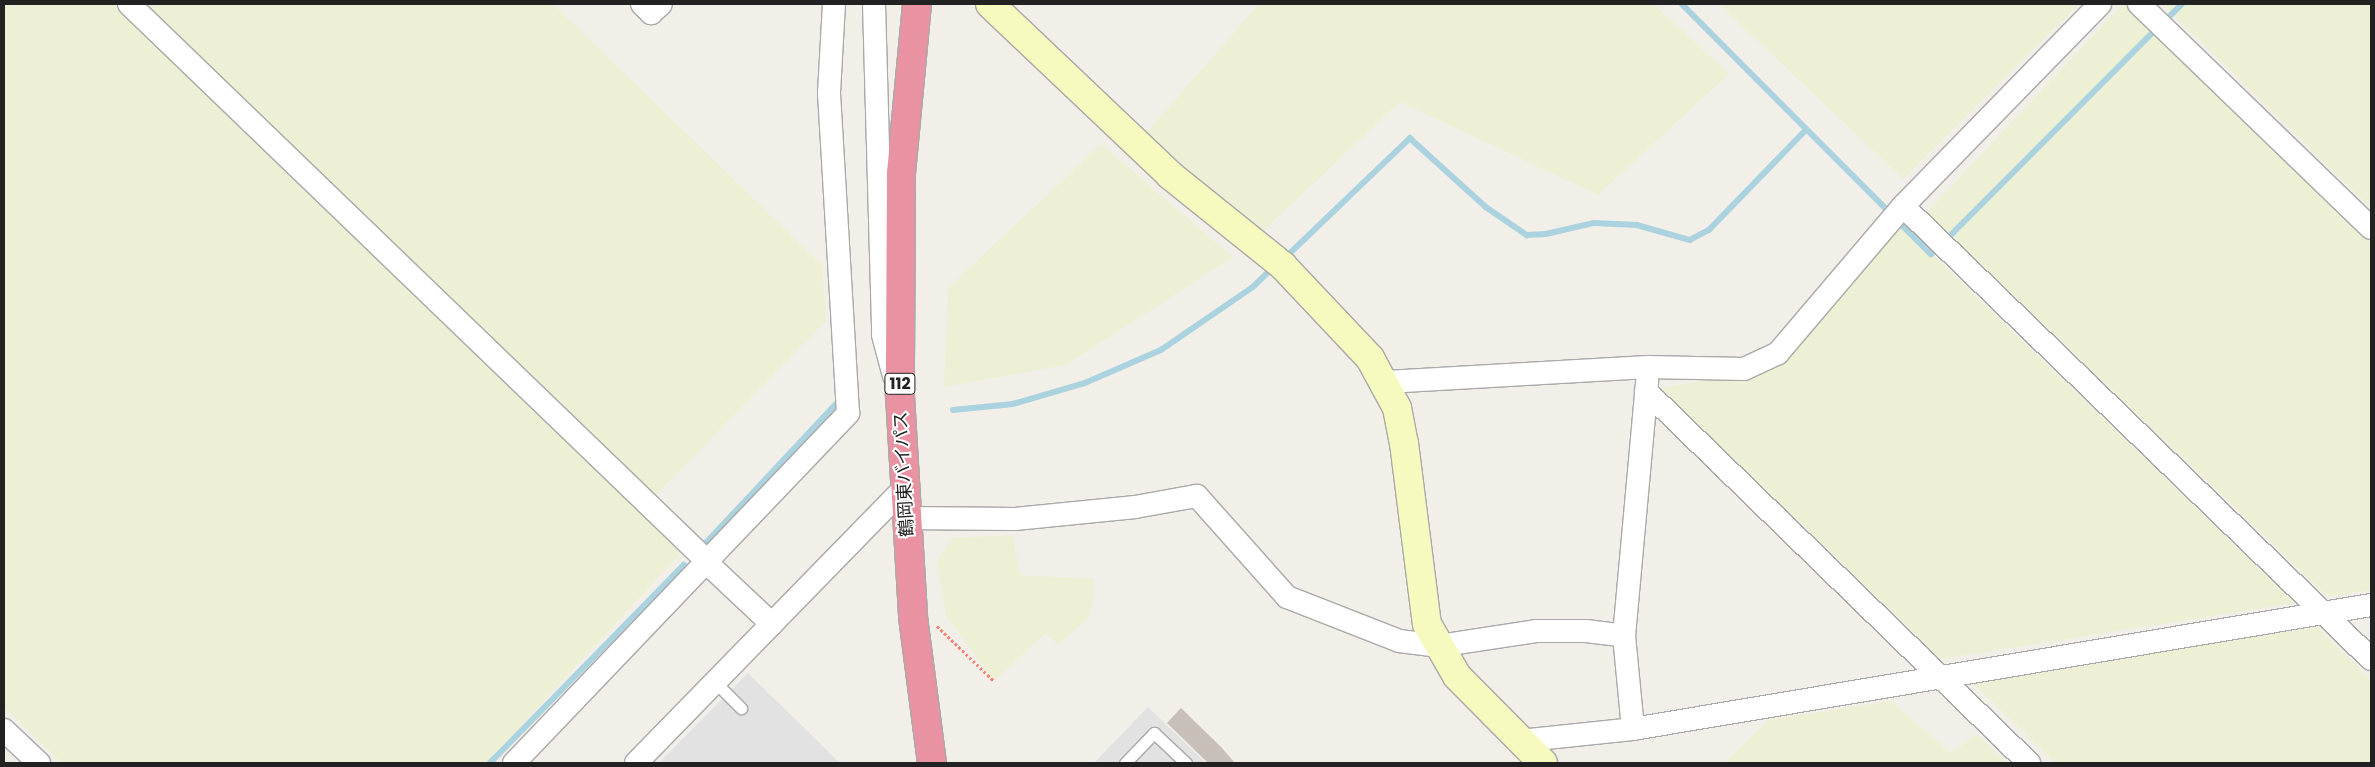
<!DOCTYPE html>
<html>
<head>
<meta charset="utf-8">
<style>
	body { margin:0 }
	#map { position:relative; width:2375px; height:767px; overflow:hidden; background:#f2efe9; font-family:Poppins,"Noto Sans JP",sans-serif }
	div>[style] { position:absolute }
	.farmland>* { inset:0; background:#eef0d5 }
	.parking>* { inset:0; background:#e2e2e2 }
	.stream>* { height:5.5px; margin:-2.75px; padding:0 2.75px; transform-origin:2.75px; border-radius:2.75px; background:#aad3df }
	.building>* { inset:0; background:#c7bfb8 }
	.path>* { height:3px; margin-top:-1.5px; transform-origin:0; background:repeating-linear-gradient(90deg,#fa8072 0 2.5px,transparent 0 5px) }
	.roads { filter:drop-shadow(1px 0 #a9a9a9) drop-shadow(-1px 0 #a9a9a9) drop-shadow(0 1px #a9a9a9) drop-shadow(0 -1px #a9a9a9) }
	.lane>* { height:11px; margin:-5.5px; padding:0 5.5px; transform-origin:5.5px; border-radius:5.5px; background:#fff }
	.street>* { height:22px; margin:-11px; padding:0 11px; transform-origin:11px; border-radius:11px; background:#fff }
	.secondary>* { height:28px; margin:-14px; padding:0 14px; transform-origin:14px; border-radius:14px; background:#f7fabf }
	.highway>* { height:28px; margin:-14px; padding:0 14px; transform-origin:14px; border-radius:14px; background:#e892a2 }
	span { translate:-50% -50%; white-space:nowrap; text-align:center; line-height:1.15; -webkit-text-stroke:4px #fff; paint-order:stroke }
	.shield-label span { padding:1px 4px; background:#fff; border:1px solid; border-radius:4px; -webkit-text-stroke-width:0 }
	.shield-label { font-size:16px; color:#222; font-weight:700 }
	.street-label { font-size:18px; color:#222 }
	.frame { position:absolute; inset:0; border:5px solid #222; pointer-events:none }
</style>
</head>
<body>
<div id="map">
	<div class="farmland">
		<div style="clip-path:polygon(4px 4px,115px 4px,683px 551px,486px 763px,62px 763px,4px 707px)"></div>
		<div style="clip-path:polygon(146px 4px,553px 4px,822px 265px,826px 321px,656px 495px)"></div>
		<div style="clip-path:polygon(1259px 4px,1654px 4px,1729px 74px,1598px 195px,1400px 102px,1260px 234px,1147px 132px)"></div>
		<div style="clip-path:polygon(1719px 4px,2079px 4px,1903px 179px)"></div>
		<div style="clip-path:polygon(2123px 4px,2371px 242px,2371px 590px,2328px 597px,1927px 212px)"></div>
		<div style="clip-path:polygon(2162px 4px,2371px 4px,2371px 208px)"></div>
		<div style="clip-path:polygon(1101px 144px,1233px 257px,1066px 365px,944px 387px,948px 288px)"></div>
		<div style="clip-path:polygon(1899px 222px,2295px 603px,1941px 659px,1661px 388px,1769px 371px)"></div>
		<div style="clip-path:polygon(1013px 535px,1020px 575px,1094px 579px,1094px 593px,1089px 618px,1058px 645px,1045px 634px,994px 681px,946px 616px,937px 561px,953px 538px)"></div>
		<div style="clip-path:polygon(2317px 627px,2371px 680px,2371px 763px,2055px 763px,1972px 682px)"></div>
		<div style="clip-path:polygon(1891px 701px,1951px 753px,1977px 734px,2007px 763px,1724px 763px,1769px 720px)"></div>
	</div>
	<div class="parking">
		<div style="clip-path:polygon(748px 673px,840px 763px,659px 763px)"></div>
		<div style="clip-path:polygon(1148px 707px,1206px 763px,1094px 763px)"></div>
	</div>
	<div class="stream">
		<div style="left:1682px;top:4px;width:295px;rotate:45.1deg"></div>
		<div style="left:2164px;top:22px;width:25px;rotate:-45deg"></div>
		<div style="left:1898px;top:221px;width:47px;rotate:45deg"></div>
		<div style="left:1931px;top:254px;width:10px;rotate:-45deg"></div>
		<div style="left:1945px;top:241px;width:301px;rotate:-45.1deg"></div>
		<div style="left:1285px;top:258px;width:173px;rotate:-43.8deg"></div>
		<div style="left:1410px;top:138px;width:103px;rotate:42.2deg"></div>
		<div style="left:1486px;top:207px;width:50px;rotate:34.3deg"></div>
		<div style="left:1527px;top:235px;width:19px;rotate:-3deg"></div>
		<div style="left:1546px;top:234px;width:49px;rotate:-12.9deg"></div>
		<div style="left:1594px;top:223px;width:43px;rotate:2.7deg"></div>
		<div style="left:1637px;top:225px;width:55px;rotate:15.8deg"></div>
		<div style="left:1690px;top:240px;width:21px;rotate:-28deg"></div>
		<div style="left:1709px;top:230px;width:139px;rotate:-45.9deg"></div>
		<div style="left:953px;top:410px;width:60px;rotate:-5.7deg"></div>
		<div style="left:1013px;top:404px;width:75px;rotate:-16.3deg"></div>
		<div style="left:1085px;top:383px;width:83px;rotate:-23.5deg"></div>
		<div style="left:1161px;top:350px;width:112px;rotate:-34.4deg"></div>
		<div style="left:1253px;top:287px;width:29px;rotate:-44deg"></div>
		<div style="left:706px;top:543px;width:190px;rotate:-46.9deg"></div>
		<div style="left:490px;top:763px;width:277px;rotate:-45.6deg"></div>
	</div>
	<div class="building">
		<div style="clip-path:polygon(1181px 708px,1221px 747px,1235px 763px,1208px 763px,1167px 723px)"></div>
	</div>
	<div class="path">
		<div style="left:937px;top:626px;width:79px;rotate:44deg"></div>
	</div>
	<div class="roads">
		<div class="lane">
			<div style="left:715px;top:682px;width:37px;rotate:45deg"></div>
			<div style="left:1125px;top:763px;width:42px;rotate:-46deg"></div>
			<div style="left:1154px;top:733px;width:44px;rotate:43.2deg"></div>
		</div>
		<div class="street">
			<div style="left:129px;top:4px;width:804px;rotate:43.94deg"></div>
			<div style="left:642px;top:4px;width:13px;rotate:45deg"></div>
			<div style="left:651px;top:13px;width:13px;rotate:-42deg"></div>
			<div style="left:874px;top:4px;width:331px;rotate:88.4deg"></div>
			<div style="left:883px;top:335px;width:42px;rotate:75deg"></div>
			<div style="left:2139px;top:4px;width:322px;rotate:44deg"></div>
			<div style="left:1903px;top:206px;width:651px;rotate:44.07deg"></div>
			<div style="left:1386px;top:382px;width:262px;rotate:-3.3deg"></div>
			<div style="left:1648px;top:367px;width:96px;rotate:1.2deg"></div>
			<div style="left:1744px;top:369px;width:38px;rotate:-25deg"></div>
			<div style="left:1778px;top:353px;width:193px;rotate:-49.6deg"></div>
			<div style="left:1903px;top:206px;width:282px;rotate:-45.7deg"></div>
			<div style="left:1646px;top:391px;width:534px;rotate:44.17deg"></div>
			<div style="left:905px;top:518px;width:110px;rotate:0.5deg"></div>
			<div style="left:1015px;top:519px;width:121px;rotate:-5.7deg"></div>
			<div style="left:1135px;top:507px;width:63px;rotate:-10.1deg"></div>
			<div style="left:1197px;top:496px;width:135px;rotate:48.3deg"></div>
			<div style="left:1287px;top:597px;width:120px;rotate:21.4deg"></div>
			<div style="left:1399px;top:641px;width:39px;rotate:7deg"></div>
			<div style="left:1438px;top:646px;width:99px;rotate:-8.7deg"></div>
			<div style="left:1536px;top:631px;width:50px"></div>
			<div style="left:1586px;top:631px;width:38px;rotate:7deg"></div>
			<div style="left:707px;top:563px;width:89px;rotate:43.2deg"></div>
			<div style="left:1633px;top:729px;width:93px;rotate:-95.5deg"></div>
			<div style="left:1624px;top:636px;width:256px;rotate:-84.8deg"></div>
			<div style="left:4px;top:730px;width:48px;rotate:43.3deg"></div>
			<div style="left:1519px;top:741px;width:115px;rotate:-6deg"></div>
			<div style="left:1633px;top:729px;width:748px;rotate:-9.54deg"></div>
			<div style="left:514px;top:763px;width:484px;rotate:-46.3deg"></div>
			<div style="left:848px;top:413px;width:321px;rotate:-93.4deg"></div>
			<div style="left:829px;top:93px;width:89px;rotate:-86.8deg"></div>
			<div style="left:636px;top:763px;width:383px;rotate:-45.7deg"></div>
		</div>
		<div class="secondary">
			<div style="left:990px;top:4px;width:248px;rotate:43.5deg"></div>
			<div style="left:1170px;top:175px;width:145px;rotate:38.8deg"></div>
			<div style="left:1283px;top:266px;width:127px;rotate:46.6deg"></div>
			<div style="left:1370px;top:358px;width:57px;rotate:61.6deg"></div>
			<div style="left:1397px;top:408px;width:36px;rotate:79deg"></div>
			<div style="left:1404px;top:443px;width:182px;rotate:82.8deg"></div>
			<div style="left:1427px;top:624px;width:60px;rotate:60deg"></div>
			<div style="left:1457px;top:676px;width:122px;rotate:45.3deg"></div>
		</div>
		<div class="highway">
			<div style="left:917px;top:4px;width:171px;rotate:95.4deg"></div>
			<div style="left:901px;top:174px;width:222px;rotate:90.3deg"></div>
			<div style="left:900px;top:396px;width:221px;rotate:86.6deg"></div>
			<div style="left:913px;top:617px;width:147px;rotate:82.6deg"></div>
		</div>
	</div>
	<div class="shield-label">
		<span style="left:900px;top:384px">112</span>
	</div>
	<div class="street-label">
		<span style="left:904px;top:474px;rotate:-93deg">鶴岡東バイパス</span>
	</div>
	<div class="frame"></div>
</div>
</body>
</html>
